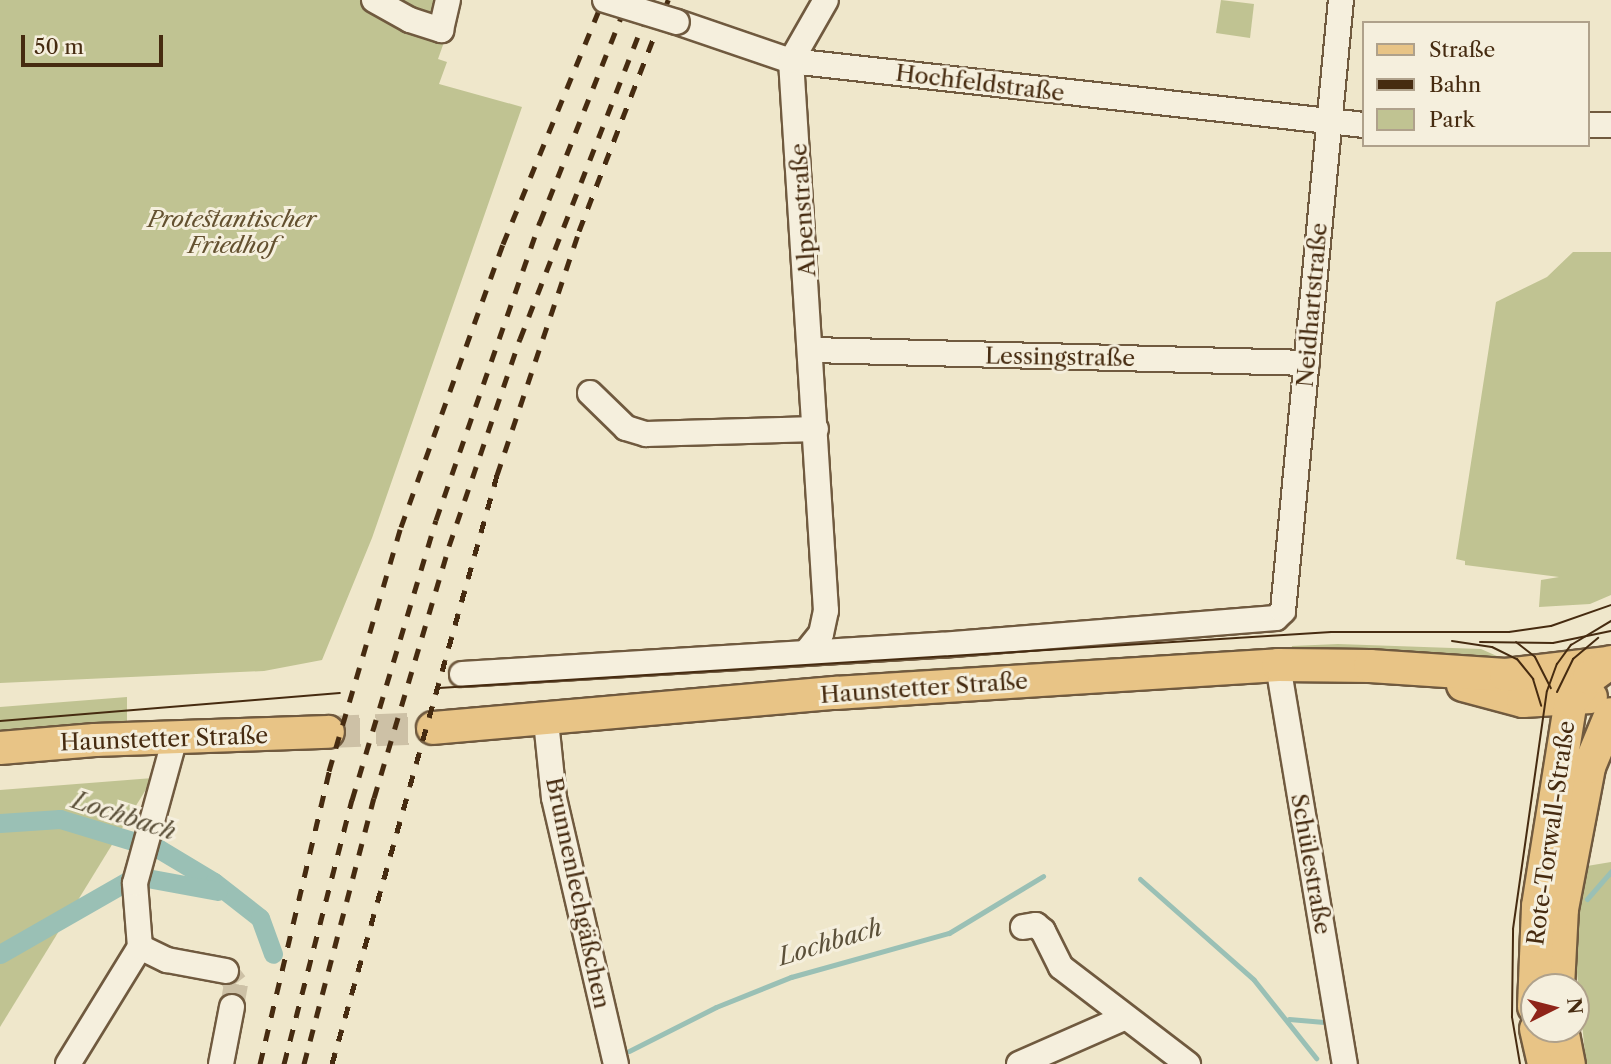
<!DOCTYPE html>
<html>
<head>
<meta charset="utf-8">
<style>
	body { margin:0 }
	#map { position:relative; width:1611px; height:1064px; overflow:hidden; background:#efe7cb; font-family:"Libre Caslon Text",serif }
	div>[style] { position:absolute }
	.green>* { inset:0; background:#c0c392 }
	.stream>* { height:5px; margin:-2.5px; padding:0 2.5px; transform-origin:2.5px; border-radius:2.5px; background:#9ac0b5 }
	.canal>* { height:19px; margin:-9.5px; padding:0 9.5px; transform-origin:9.5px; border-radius:9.5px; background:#9ac0b5 }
	.minor-tunnel>* { height:24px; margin-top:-12px; transform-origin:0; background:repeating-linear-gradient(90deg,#cdc1a6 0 24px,transparent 0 36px) }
	.major-tunnel>* { height:32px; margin-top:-16px; transform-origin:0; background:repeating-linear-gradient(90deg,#cdc1a6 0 32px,transparent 0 48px) }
	.roads { filter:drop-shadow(2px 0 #705a3f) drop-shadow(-2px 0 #705a3f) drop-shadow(0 2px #705a3f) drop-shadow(0 -2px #705a3f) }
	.minor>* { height:24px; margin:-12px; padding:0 12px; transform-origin:12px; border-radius:12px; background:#f5efdd }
	.major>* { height:32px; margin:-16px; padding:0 16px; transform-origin:16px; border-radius:16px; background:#e8c486 }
	.tram>* { height:2px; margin:-1px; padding:0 1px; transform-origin:1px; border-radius:1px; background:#462b10 }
	.rail>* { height:5px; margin-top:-2.5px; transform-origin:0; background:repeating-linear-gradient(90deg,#462b10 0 12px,transparent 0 24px) }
	.bridges { filter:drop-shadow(2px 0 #705a3f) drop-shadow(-2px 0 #705a3f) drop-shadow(0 2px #705a3f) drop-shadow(0 -2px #705a3f) }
	.minor-bridge>* { height:24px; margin:-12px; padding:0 12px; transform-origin:12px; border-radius:12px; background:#f5efdd }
	span { translate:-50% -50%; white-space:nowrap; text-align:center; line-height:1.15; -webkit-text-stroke:6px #f5efdd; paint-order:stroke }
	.street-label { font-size:23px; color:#462b10 }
	.park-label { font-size:23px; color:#645130; font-style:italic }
	.water-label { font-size:24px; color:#5b5039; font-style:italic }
	.legend { position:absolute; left:1362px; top:21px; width:228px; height:126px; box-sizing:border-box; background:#f5efdd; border:2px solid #afa18b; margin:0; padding:9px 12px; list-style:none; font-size:21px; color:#462b10 }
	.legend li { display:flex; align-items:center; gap:14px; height:35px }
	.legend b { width:35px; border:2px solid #afa18b }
	.north { position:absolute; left:1520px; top:973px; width:70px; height:70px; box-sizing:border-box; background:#f5efdd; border:2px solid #afa18b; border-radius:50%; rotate:84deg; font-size:19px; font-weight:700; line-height:28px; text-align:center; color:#462b10 }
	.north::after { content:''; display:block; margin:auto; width:24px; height:32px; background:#8f2418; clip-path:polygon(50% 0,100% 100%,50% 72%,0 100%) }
	.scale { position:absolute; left:21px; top:35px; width:142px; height:32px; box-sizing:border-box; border:4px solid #462b10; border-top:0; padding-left:9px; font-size:21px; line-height:24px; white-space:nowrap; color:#462b10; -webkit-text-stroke:5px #f5efdd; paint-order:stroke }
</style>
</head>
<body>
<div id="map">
	<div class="green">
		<div style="clip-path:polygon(0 0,459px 0,438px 59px,447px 62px,439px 84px,522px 107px,372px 538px,322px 660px,264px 671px,0 683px)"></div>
		<div style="clip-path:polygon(1221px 0,1254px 4px,1250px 38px,1216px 33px)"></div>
		<div style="clip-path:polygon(1573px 252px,1611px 252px,1611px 595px,1590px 604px,1539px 607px,1541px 580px,1559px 577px,1465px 565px,1465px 561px,1456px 559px,1496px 302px,1547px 277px)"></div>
		<div style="clip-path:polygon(1338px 644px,1481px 649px,1515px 664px,1411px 652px,1291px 652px,1292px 646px)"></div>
		<div style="clip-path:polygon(1268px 648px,1269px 653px,888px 676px,888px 671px)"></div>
		<div style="clip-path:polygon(127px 697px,127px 723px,0 733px,0 707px)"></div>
		<div style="clip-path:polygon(153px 778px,0 1027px,0 790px)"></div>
		<div style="clip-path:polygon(1611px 862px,1611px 1064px,1586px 1064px,1574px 942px,1587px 866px)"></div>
	</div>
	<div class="stream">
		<div style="left:1140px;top:879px;width:152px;rotate:41.5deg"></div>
		<div style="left:1254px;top:980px;width:100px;rotate:51.5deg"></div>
		<div style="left:1587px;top:899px;width:37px;rotate:-49deg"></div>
		<div style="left:1289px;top:1019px;width:35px;rotate:5deg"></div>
		<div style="left:629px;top:1051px;width:97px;rotate:-26.8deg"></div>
		<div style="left:716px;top:1007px;width:81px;rotate:-21.8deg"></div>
		<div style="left:791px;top:977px;width:164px;rotate:-15.6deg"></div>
		<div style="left:949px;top:933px;width:110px;rotate:-31.2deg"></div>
	</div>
	<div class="canal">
		<div style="left:0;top:823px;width:60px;rotate:-3.8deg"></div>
		<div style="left:60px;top:819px;width:103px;rotate:16.9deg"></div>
		<div style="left:159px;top:849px;width:64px;rotate:31deg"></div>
		<div style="left:214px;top:882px;width:58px;rotate:38deg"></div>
		<div style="left:260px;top:918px;width:38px;rotate:70deg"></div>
		<div style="left:0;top:954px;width:157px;rotate:-29.8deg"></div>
		<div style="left:136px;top:876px;width:83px;rotate:10.4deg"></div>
	</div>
	<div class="minor-tunnel">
		<div style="left:226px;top:971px;width:16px;rotate:52deg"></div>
		<div style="left:236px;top:984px;width:23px;rotate:100deg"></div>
	</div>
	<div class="major-tunnel">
		<div style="left:328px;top:732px;width:105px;rotate:-2.2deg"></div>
	</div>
	<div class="roads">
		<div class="minor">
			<div style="left:374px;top:0;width:41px;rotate:29.1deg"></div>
			<div style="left:410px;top:20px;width:33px;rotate:18deg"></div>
			<div style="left:441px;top:30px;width:31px;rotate:-77deg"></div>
			<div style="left:677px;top:22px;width:120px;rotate:18.9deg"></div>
			<div style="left:791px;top:61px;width:577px;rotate:6.37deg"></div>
			<div style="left:1588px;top:125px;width:23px"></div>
			<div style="left:812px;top:350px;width:495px;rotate:1.5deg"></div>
			<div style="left:590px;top:393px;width:50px;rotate:44.2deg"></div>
			<div style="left:626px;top:428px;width:21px;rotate:17deg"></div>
			<div style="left:646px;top:434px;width:170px;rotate:-1.7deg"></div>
			<div style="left:807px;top:651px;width:22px;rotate:-51deg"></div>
			<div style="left:821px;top:634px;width:24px;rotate:-78deg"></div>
			<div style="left:826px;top:611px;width:551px;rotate:-93.64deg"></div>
			<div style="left:791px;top:61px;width:70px;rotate:-60.2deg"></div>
			<div style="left:1278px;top:665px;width:405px;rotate:80.5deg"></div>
			<div style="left:462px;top:674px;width:480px;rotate:-3.5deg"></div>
			<div style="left:941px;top:645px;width:336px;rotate:-4.6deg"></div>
			<div style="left:1276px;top:618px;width:10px;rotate:-45deg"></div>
			<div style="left:1283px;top:611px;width:614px;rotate:-84.58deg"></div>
			<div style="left:546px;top:721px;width:77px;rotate:84.1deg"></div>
			<div style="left:554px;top:798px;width:273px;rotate:76.9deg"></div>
			<div style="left:1023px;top:927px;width:13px;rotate:-9deg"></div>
			<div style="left:1036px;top:925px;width:9px;rotate:41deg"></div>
			<div style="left:1043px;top:931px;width:40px;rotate:63.4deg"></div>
			<div style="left:1061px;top:967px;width:160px;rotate:37.4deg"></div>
			<div style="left:140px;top:947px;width:30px;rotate:26deg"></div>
			<div style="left:167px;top:960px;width:60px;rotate:10.6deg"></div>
			<div style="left:68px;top:1064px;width:137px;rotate:-58.4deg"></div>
			<div style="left:140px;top:947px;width:64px;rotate:-94.5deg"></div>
			<div style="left:135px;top:883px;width:150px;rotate:-74.6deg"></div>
			<div style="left:221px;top:1064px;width:58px;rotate:-79.1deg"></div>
			<div style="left:1019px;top:1064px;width:115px;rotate:-23.7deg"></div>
		</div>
		<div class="major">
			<div style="left:1463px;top:685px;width:62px;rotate:14.9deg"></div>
			<div style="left:1523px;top:701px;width:68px;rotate:-3.4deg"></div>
			<div style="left:433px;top:728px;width:404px;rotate:-5deg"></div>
			<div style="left:835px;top:693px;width:444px;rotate:-3.6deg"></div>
			<div style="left:1278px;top:665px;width:92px;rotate:0.6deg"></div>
			<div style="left:1370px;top:666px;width:136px;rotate:3.8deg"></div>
			<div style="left:1506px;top:675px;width:103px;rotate:-6.7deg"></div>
			<div style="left:0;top:748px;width:95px;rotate:-4.8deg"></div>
			<div style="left:95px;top:740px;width:233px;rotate:-2deg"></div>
			<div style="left:1558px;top:987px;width:78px;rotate:-87.1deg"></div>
			<div style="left:1562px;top:909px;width:145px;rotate:-79.2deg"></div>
			<div style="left:1589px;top:767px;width:57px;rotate:-67.5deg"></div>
			<div style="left:1534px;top:1007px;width:101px;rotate:-87.7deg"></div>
			<div style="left:1538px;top:906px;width:208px;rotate:-80.9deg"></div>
			<div style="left:1571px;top:701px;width:29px;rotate:-52deg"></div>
			<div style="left:1589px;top:678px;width:27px;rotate:-36deg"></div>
			<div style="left:1536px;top:1029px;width:36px;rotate:77deg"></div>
			<div style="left:1562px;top:1029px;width:36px;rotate:79deg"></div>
		</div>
	</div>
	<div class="tram">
		<div style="left:1452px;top:641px;width:40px;rotate:8.5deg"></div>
		<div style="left:1492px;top:647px;width:28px;rotate:26deg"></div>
		<div style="left:1517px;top:659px;width:26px;rotate:51deg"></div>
		<div style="left:1533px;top:679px;width:28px;rotate:73deg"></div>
		<div style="left:1480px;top:642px;width:73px;rotate:0.8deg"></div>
		<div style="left:1553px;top:643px;width:59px;rotate:-11.7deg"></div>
		<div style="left:1516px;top:642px;width:24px;rotate:38deg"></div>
		<div style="left:1535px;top:657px;width:35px;rotate:63deg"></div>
		<div style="left:439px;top:688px;width:894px;rotate:-3.59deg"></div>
		<div style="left:1331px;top:632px;width:178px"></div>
		<div style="left:1509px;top:632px;width:42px;rotate:-8.1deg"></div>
		<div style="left:1551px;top:626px;width:64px;rotate:-19.3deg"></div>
		<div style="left:1557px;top:692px;width:37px;rotate:-64deg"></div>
		<div style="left:1573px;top:659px;width:33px;rotate:-40deg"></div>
		<div style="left:0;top:721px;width:341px;rotate:-4.7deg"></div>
		<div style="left:1520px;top:1064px;width:48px;rotate:-99.7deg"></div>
		<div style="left:1512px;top:1017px;width:88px;rotate:-89.3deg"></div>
		<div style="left:1513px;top:929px;width:240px;rotate:-81.9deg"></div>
		<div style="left:1547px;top:691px;width:29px;rotate:-70deg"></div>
		<div style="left:1557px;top:664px;width:24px;rotate:-54deg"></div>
		<div style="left:1571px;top:645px;width:47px;rotate:-31deg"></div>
	</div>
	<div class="rail">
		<div style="left:260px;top:1064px;width:301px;rotate:-76.7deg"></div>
		<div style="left:329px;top:771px;width:254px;rotate:-73.6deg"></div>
		<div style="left:401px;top:527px;width:301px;rotate:-70.2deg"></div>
		<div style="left:503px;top:244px;width:264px;rotate:-67.7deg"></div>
		<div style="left:284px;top:1064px;width:273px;rotate:-75.6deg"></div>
		<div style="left:352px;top:800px;width:292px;rotate:-73.3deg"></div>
		<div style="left:436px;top:520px;width:316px;rotate:-70.8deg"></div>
		<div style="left:540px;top:222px;width:239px;rotate:-68.4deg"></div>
		<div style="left:304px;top:1064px;width:275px;rotate:-75.3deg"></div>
		<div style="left:374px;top:798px;width:263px;rotate:-73.4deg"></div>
		<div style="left:449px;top:546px;width:219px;rotate:-71.1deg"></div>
		<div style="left:520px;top:339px;width:364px;rotate:-68.7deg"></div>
		<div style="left:332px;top:1064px;width:612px;rotate:-74.35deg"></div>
		<div style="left:497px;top:475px;width:257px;rotate:-71.4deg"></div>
		<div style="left:579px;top:231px;width:248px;rotate:-68.9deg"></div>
	</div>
	<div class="bridges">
		<div class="minor-bridge">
			<div style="left:605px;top:0;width:75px;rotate:17deg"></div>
		</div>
	</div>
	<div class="street-label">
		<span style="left:980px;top:83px;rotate:7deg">Hochfeldstraße</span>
		<span style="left:803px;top:210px;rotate:-94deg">Alpenstraße</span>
		<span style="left:1312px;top:305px;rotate:-85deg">Neidhartstraße</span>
		<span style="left:1060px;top:357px;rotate:1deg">Lessingstraße</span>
		<span style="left:924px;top:688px;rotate:-4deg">Haunstetter Straße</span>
		<span style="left:164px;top:739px;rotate:-2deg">Haunstetter Straße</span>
		<span style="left:1551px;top:833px;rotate:-82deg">Rote-Torwall-Straße</span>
		<span style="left:1311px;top:864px;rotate:80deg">Schülestraße</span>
		<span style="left:578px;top:893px;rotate:78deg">Brunnenlechgäßchen</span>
	</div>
	<div class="park-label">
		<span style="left:232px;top:232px">Protestantischer<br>Friedhof</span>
	</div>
	<div class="water-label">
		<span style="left:124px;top:816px;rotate:18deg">Lochbach</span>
		<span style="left:830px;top:942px;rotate:-17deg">Lochbach</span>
	</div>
	<ul class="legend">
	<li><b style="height:9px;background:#e8c486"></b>Straße</li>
	<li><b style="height:9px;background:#462b10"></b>Bahn</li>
	<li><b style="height:19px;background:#c0c392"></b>Park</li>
	</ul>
	<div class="north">N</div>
	<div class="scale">50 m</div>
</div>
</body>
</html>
